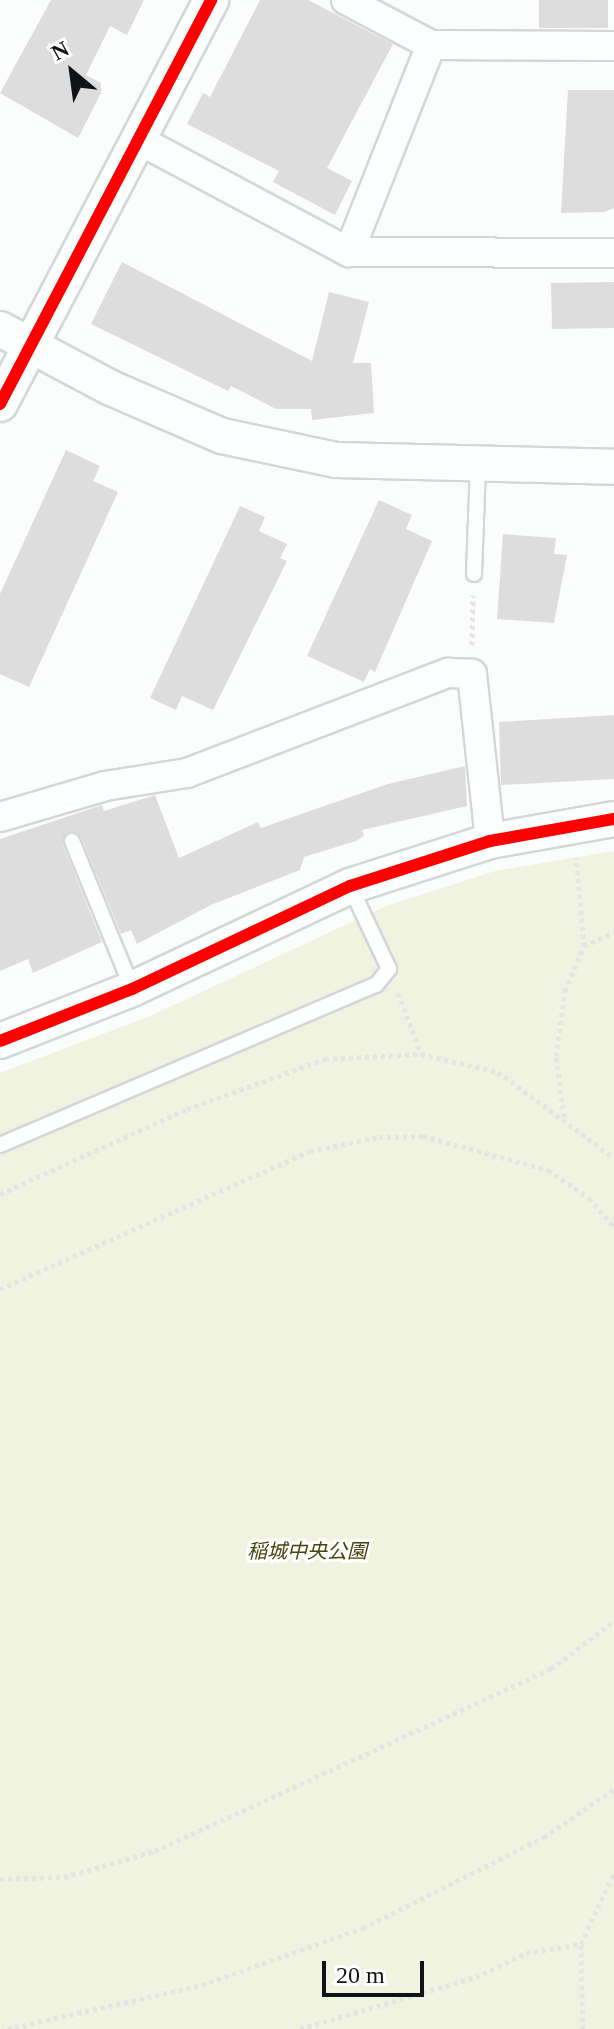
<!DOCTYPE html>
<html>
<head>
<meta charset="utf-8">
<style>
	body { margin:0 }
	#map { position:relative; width:614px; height:2029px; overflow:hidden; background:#fbfcfc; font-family:"Times New Roman","Noto Sans JP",serif }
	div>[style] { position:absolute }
	.green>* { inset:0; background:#f1f3e1 }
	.building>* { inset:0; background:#deddde }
	.path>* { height:5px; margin-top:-2.5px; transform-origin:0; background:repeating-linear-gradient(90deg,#e4e4e4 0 4px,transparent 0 8px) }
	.roads { filter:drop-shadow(2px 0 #d4d6d7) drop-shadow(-2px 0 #d4d6d7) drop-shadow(0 2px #d4d6d7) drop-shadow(0 -2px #d4d6d7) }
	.service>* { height:14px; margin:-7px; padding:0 7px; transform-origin:7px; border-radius:7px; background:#feffff }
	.minor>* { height:28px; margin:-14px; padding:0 14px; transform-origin:14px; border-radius:14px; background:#feffff }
	.tertiary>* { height:34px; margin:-17px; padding:0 17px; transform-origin:17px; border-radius:17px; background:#feffff }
	.bus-1>* { height:12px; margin:-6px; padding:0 6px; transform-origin:6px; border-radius:6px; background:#f00 }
	span { translate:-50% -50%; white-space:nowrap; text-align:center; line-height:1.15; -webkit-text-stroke:6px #fff; paint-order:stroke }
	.park-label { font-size:20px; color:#44460c; font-style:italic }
	.north { position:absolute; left:32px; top:32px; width:80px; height:80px; -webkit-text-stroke:6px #fff; paint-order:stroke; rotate:331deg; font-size:22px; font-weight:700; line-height:32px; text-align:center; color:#101316 }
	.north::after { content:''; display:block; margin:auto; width:28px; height:36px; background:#101316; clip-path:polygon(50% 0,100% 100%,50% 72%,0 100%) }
	.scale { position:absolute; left:322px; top:1961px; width:102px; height:36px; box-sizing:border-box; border:4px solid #101316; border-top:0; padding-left:10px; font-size:24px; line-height:28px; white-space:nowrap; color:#101316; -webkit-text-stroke:6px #fff; paint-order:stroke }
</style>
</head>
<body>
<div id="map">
	<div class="green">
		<div style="clip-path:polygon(614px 851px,614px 2029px,0 2029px,0 1073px,150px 1016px,386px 906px,495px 871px)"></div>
	</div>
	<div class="building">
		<div style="clip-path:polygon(51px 0,144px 0,127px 35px,110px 26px,86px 75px,101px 83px,101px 93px,78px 138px,0 93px)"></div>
		<div style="clip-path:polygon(260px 0,308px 0,393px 44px,327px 168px,352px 181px,335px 215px,273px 182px,279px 171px,187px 124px,203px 93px,210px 97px)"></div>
		<div style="clip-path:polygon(539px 0,608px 0,608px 28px,539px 28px)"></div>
		<div style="clip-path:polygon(568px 90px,614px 90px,614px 208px,604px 212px,561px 213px)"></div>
		<div style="clip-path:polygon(122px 262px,312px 361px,329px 292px,369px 302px,353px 363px,371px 363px,374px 413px,312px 420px,311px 409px,276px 409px,231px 386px,228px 391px,91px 324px)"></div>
		<div style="clip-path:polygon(614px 282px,614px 328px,552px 329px,551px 283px)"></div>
		<div style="clip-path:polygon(66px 450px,100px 466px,93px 481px,118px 492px,29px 687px,0 674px,0 594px)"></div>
		<div style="clip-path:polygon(379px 500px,412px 515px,406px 529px,432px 541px,375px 672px,370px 669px,364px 682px,307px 656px)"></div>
		<div style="clip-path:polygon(240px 506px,265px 517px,259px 531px,287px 544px,280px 558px,287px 561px,213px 710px,182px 696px,176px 710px,150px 698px)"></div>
		<div style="clip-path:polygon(503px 534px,556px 538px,554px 554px,567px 555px,554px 623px,497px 619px)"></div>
		<div style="clip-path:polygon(614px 715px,614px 779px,501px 785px,499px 722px)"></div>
		<div style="clip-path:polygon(465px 766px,467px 806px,362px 830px,364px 836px,356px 841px,304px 857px,300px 870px,211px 905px,137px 944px,131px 930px,121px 934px,81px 837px,68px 832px,63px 845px,102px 942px,33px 973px,28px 959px,0 971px,0 839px,102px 805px,104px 811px,155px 795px,179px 858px,258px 822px,261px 828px,388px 784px)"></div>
	</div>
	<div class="path">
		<div style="left:472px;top:645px;width:50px;rotate:-88.9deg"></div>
		<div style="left:584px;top:946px;width:33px;rotate:-25deg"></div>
		<div style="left:398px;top:993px;width:65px;rotate:69.3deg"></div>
		<div style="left:564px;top:1117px;width:62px;rotate:-97.5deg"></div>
		<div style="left:556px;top:1056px;width:66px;rotate:-82.1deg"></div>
		<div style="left:565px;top:991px;width:49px;rotate:-67.1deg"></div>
		<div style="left:584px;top:946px;width:89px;rotate:-95.1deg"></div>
		<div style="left:0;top:1194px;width:205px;rotate:-24.4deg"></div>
		<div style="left:187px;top:1109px;width:147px;rotate:-19.9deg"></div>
		<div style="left:325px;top:1059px;width:96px;rotate:-3deg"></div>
		<div style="left:421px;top:1054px;width:79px;rotate:13.2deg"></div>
		<div style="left:498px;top:1072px;width:144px;rotate:36.6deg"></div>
		<div style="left:0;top:1289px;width:339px;rotate:-24deg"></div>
		<div style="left:310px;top:1151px;width:70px;rotate:-11.5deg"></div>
		<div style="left:379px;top:1137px;width:44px;rotate:-1.3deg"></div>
		<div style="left:423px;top:1136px;width:130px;rotate:15.2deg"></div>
		<div style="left:548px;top:1170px;width:50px;rotate:34.3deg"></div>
		<div style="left:589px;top:1198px;width:38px;rotate:49deg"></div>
		<div style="left:0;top:1879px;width:64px;rotate:-1.8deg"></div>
		<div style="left:64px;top:1877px;width:95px;rotate:-15.9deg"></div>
		<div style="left:155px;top:1851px;width:436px;rotate:-24.7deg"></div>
		<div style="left:551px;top:1669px;width:79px;rotate:-37.3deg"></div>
		<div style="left:7px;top:2029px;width:200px;rotate:-12.7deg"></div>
		<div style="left:202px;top:1985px;width:171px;rotate:-19.5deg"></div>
		<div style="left:363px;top:1928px;width:203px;rotate:-26.7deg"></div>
		<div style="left:544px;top:1837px;width:85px;rotate:-34.4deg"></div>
		<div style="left:300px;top:2029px;width:184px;rotate:-16.5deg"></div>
		<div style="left:476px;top:1977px;width:55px;rotate:-25.6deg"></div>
		<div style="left:526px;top:1953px;width:56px;rotate:-9.3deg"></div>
		<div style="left:583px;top:2029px;width:85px;rotate:-91.3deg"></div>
		<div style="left:581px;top:1944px;width:78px;rotate:-65.1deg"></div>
	</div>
	<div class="roads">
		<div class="service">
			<div style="left:474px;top:574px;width:108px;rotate:-87.9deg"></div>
			<div style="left:72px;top:841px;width:159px;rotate:67.8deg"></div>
			<div style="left:0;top:1145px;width:409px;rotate:-23.1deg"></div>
			<div style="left:376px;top:985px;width:21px;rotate:-51deg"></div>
			<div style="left:389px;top:969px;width:92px;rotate:-115.2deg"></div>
		</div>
		<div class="minor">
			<div style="left:346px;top:0;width:96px;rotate:27.9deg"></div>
			<div style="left:431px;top:45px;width:183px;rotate:0.3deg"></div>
			<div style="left:137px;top:139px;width:240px;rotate:28.1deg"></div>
			<div style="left:349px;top:252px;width:265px;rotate:0.2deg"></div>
			<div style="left:349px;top:252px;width:223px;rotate:-68.4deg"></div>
			<div style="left:0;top:817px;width:109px;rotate:-16.4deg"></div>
			<div style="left:105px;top:786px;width:83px;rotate:-9deg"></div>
			<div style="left:187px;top:773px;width:280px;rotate:-21deg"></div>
			<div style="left:448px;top:673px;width:24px;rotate:2deg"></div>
			<div style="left:472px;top:674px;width:168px;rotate:83.8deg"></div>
		</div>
		<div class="tertiary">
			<div style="left:0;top:329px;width:126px;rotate:28deg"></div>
			<div style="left:111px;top:388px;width:121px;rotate:23.4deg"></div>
			<div style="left:222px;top:436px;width:116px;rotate:11.9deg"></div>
			<div style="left:336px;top:460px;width:278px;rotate:1.4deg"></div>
			<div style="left:0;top:404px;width:456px;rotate:-62.4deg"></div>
			<div style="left:0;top:1041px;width:142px;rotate:-21.5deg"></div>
			<div style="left:132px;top:989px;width:241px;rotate:-25.3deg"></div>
			<div style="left:350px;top:886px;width:147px;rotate:-17.8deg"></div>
			<div style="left:490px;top:841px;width:126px;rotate:-10.1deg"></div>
		</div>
	</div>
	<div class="bus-1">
		<div style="left:0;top:404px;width:456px;rotate:-62.4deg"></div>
		<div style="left:0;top:1041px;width:142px;rotate:-21.5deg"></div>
		<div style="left:132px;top:989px;width:241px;rotate:-25.3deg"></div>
		<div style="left:350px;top:886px;width:147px;rotate:-17.8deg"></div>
		<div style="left:490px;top:841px;width:126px;rotate:-10.1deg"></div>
	</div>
	<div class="park-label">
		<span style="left:307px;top:1551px">稲城中央公園</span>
	</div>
	<div class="north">N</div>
	<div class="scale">20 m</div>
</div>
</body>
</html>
